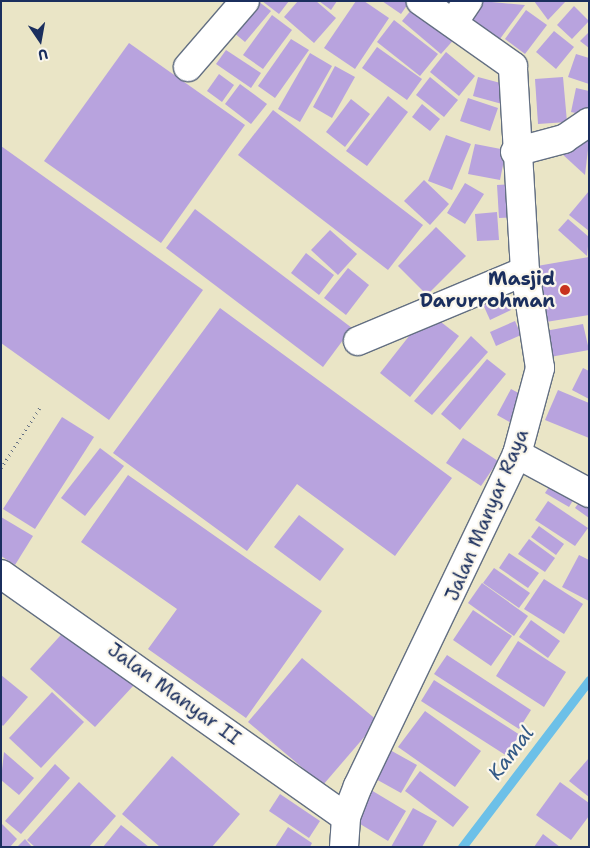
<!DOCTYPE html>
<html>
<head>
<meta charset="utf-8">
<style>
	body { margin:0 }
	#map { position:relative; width:590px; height:848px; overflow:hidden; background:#eae5c6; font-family:"Shantell Sans",sans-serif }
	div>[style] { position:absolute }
	.stream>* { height:9px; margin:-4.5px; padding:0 4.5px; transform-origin:4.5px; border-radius:4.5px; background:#6cc0e8 }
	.building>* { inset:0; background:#b8a3de }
	.path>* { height:3px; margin-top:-1.5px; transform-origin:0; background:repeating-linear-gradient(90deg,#636f82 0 1px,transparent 0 5px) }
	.roads { filter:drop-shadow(1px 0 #636f82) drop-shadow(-1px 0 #636f82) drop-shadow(0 1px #636f82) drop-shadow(0 -1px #636f82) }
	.minor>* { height:28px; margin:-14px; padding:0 14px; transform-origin:14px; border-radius:14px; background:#fff }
	.dots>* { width:14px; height:14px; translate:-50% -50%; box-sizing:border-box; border:2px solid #fbf7ec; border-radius:50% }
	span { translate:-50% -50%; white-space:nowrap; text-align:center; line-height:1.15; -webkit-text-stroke:4.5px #fbf7ec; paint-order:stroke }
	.poi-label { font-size:19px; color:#1b2f5e; font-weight:700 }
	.right { translate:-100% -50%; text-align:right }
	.street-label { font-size:19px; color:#1b2f5e }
	.water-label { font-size:20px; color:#335a87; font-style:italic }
	.frame { position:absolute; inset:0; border:2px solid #1b2f5e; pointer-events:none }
	.north { position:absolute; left:15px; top:15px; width:50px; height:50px; -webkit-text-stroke:4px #fbf7ec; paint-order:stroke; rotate:168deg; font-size:14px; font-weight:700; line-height:20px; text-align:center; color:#1b2f5e }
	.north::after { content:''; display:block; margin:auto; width:18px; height:22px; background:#1b2f5e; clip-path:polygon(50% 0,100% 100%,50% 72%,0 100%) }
</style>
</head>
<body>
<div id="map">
	<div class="stream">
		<div style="left:462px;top:847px;width:210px;rotate:-52.7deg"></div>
	</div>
	<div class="building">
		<div style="clip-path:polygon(258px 1px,271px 11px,245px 42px,233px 32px)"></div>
		<div style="clip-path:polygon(262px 1px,289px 1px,279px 14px)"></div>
		<div style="clip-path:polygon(298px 1px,316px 1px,336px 18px,314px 43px,284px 17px)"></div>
		<div style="clip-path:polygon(319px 1px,337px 1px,331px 10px)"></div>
		<div style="clip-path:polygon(356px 1px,364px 1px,389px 18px,355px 69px,324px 48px)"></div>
		<div style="clip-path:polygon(382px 1px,410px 1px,401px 14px)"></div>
		<div style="clip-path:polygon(481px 1px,525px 5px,497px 43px,467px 21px)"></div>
		<div style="clip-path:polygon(534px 1px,566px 1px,548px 20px)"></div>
		<div style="clip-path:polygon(417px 3px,457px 36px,441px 54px,402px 21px)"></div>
		<div style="clip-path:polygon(574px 6px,589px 21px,572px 39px,557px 25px)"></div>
		<div style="clip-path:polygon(526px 10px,547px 25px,525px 54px,505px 39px)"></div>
		<div style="clip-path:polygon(272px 15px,292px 30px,263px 69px,243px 55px)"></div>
		<div style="clip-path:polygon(394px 20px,438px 54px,420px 76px,377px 42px)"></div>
		<div style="clip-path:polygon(554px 31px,574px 47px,556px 69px,536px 52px)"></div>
		<div style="clip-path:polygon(589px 32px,589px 48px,580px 41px)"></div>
		<div style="clip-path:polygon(291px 39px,309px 50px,275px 98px,258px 86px)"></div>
		<div style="clip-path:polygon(129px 43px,245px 125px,161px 243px,44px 161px)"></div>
		<div style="clip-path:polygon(377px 47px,422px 79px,407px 100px,362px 68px)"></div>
		<div style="clip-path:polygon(226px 50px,261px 73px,251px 88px,216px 64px)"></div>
		<div style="clip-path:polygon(446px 52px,475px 76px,459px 96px,430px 72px)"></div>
		<div style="clip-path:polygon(310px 53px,332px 66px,300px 122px,278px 109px)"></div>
		<div style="clip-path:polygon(576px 54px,589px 58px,589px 84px,568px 77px)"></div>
		<div style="clip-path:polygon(335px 66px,355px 77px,332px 118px,313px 107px)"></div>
		<div style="clip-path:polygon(219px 74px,234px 85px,222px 102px,207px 91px)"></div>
		<div style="clip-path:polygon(430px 77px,458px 100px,444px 117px,416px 95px)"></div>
		<div style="clip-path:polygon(478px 77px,508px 85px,502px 104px,473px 96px)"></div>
		<div style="clip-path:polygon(563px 77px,567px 122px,538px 124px,535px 79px)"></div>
		<div style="clip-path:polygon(240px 84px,267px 104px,251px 124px,225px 104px)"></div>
		<div style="clip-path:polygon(576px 88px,589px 91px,589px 116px,571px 112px)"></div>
		<div style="clip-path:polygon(388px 96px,408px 112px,367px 166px,346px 151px)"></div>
		<div style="clip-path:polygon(468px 98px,498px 108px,490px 131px,460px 121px)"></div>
		<div style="clip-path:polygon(351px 99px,370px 114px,345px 147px,326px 132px)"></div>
		<div style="clip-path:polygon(422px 104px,440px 119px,430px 131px,412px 117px)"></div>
		<div style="clip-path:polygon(273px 110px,423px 225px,388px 270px,238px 155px)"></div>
		<div style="clip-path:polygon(579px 133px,589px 141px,585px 175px,561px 153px)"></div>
		<div style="clip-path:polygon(446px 135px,471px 144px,452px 190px,428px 181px)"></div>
		<div style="clip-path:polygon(475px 144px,506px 150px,500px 180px,468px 174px)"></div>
		<div style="clip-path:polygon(1px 146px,203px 290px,109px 420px,1px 343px)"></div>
		<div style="clip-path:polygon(424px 180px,449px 204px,430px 225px,404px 201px)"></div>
		<div style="clip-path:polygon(465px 183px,484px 194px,465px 224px,447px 213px)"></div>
		<div style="clip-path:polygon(516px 184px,519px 217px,499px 218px,497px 185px)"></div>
		<div style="clip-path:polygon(589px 191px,589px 231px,569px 215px)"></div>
		<div style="clip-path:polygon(195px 209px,352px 328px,323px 367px,166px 248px)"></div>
		<div style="clip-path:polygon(497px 212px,499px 240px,477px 241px,475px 214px)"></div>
		<div style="clip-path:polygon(568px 219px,589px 237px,587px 256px,558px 230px)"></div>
		<div style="clip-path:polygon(436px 227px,466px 256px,427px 295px,398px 266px)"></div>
		<div style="clip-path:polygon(330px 230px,357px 254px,338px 275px,311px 250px)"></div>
		<div style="clip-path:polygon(306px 253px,334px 275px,319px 295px,291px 273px)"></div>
		<div style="clip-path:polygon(589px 257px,589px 315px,546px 322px,537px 266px)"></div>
		<div style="clip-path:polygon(348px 268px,369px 285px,346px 315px,324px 298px)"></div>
		<div style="clip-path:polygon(503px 292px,511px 310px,490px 320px,482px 302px)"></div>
		<div style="clip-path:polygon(220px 308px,452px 478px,395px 556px,297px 484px,247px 551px,113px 453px)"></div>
		<div style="clip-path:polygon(428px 312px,459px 336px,410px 397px,380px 373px)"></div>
		<div style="clip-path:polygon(515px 321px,521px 335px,496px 346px,490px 332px)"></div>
		<div style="clip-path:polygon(583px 324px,589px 350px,550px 357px,545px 331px)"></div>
		<div style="clip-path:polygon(471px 336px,488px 352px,432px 415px,414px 401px)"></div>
		<div style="clip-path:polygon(487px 359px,506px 374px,460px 430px,441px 414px)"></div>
		<div style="clip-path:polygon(583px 368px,589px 371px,589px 399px,572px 390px)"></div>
		<div style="clip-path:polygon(511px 389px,528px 398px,513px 424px,497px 415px)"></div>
		<div style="clip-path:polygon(558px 390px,589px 403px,589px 438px,545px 420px)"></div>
		<div style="clip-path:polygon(62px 417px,94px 437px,35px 529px,3px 509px)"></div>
		<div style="clip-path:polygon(463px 438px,498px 461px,481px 486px,446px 463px)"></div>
		<div style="clip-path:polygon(100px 448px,124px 466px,85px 516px,61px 498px)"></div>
		<div style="clip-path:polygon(128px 475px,322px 611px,246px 718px,148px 649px,177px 609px,81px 542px)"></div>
		<div style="clip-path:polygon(554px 479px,578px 492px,569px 507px,545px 493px)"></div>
		<div style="clip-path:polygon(585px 494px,589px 496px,589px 518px,575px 508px)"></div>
		<div style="clip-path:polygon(548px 501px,588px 528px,575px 546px,535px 520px)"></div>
		<div style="clip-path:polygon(299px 515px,344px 549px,320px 581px,274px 547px)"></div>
		<div style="clip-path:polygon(1px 517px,33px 536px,15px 565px,1px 556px)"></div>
		<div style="clip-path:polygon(539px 526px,564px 544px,556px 555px,531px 537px)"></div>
		<div style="clip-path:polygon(529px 539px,555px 558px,545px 572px,518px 554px)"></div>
		<div style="clip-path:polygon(509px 553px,539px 573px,528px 588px,499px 568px)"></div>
		<div style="clip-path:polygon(579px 555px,589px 560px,589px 601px,562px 587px)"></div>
		<div style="clip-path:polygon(494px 568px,530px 593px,519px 608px,483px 583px)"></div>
		<div style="clip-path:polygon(544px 579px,583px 604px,564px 634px,524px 609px)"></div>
		<div style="clip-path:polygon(482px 583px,528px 616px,514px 636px,468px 603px)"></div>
		<div style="clip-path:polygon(473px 610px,512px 636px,491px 666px,453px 640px)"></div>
		<div style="clip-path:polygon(531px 620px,560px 641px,548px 658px,519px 637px)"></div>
		<div style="clip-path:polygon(69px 626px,134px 685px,95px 727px,30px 669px)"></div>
		<div style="clip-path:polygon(518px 641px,566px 672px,544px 707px,496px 676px)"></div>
		<div style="clip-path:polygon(447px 655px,531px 710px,519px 729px,434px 674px)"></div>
		<div style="clip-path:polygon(302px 658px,378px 721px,323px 785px,248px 722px)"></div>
		<div style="clip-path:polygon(1px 675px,28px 697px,3px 726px,1px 724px)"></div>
		<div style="clip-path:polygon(434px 680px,520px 735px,507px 756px,421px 701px)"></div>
		<div style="clip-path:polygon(52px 692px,84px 722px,41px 768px,9px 738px)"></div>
		<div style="clip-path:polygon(425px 711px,481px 751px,455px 787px,398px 747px)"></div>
		<div style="clip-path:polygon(390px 750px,417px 765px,401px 793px,374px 778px)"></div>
		<div style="clip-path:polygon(4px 752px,34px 778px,19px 795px,1px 780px)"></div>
		<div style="clip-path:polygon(172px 756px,240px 814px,212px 847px,160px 847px,122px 814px)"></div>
		<div style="clip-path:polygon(589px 758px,589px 797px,569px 781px)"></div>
		<div style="clip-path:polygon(55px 764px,70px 778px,21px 834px,5px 821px)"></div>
		<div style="clip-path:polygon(420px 771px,469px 807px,453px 827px,405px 791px)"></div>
		<div style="clip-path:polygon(79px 782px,116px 816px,89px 847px,35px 847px,27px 840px)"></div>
		<div style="clip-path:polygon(560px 782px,589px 803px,589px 816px,571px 840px,536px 815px)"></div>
		<div style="clip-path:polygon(371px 790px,406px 811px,388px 841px,352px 819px)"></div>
		<div style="clip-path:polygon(280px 794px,320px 821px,309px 838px,269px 811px)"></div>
		<div style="clip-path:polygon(413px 808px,437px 821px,422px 847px,391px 847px)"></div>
		<div style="clip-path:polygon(1px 823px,17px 839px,10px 847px,1px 847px)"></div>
		<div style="clip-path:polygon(121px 825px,149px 847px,103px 847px)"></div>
		<div style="clip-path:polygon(288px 827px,312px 843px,310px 847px,275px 847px)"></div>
		<div style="clip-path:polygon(543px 834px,560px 847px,534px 847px)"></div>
		<div style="clip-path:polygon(25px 839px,32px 847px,17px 847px)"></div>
	</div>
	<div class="path">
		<div style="left:1px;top:468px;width:74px;rotate:-57.2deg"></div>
	</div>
	<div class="roads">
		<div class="minor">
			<div style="left:453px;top:23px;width:27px;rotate:-56deg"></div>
			<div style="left:188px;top:67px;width:87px;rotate:-49.2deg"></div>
			<div style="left:515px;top:152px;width:51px;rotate:-14.9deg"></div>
			<div style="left:564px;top:139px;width:30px;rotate:-34deg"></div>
			<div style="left:358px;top:341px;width:181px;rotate:-22.7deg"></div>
			<div style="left:517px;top:454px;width:82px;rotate:28.4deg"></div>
			<div style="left:1px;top:574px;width:422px;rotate:35.2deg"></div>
			<div style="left:344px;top:847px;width:30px;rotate:-86deg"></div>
			<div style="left:346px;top:817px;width:33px;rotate:-69deg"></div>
			<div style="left:358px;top:786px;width:368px;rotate:-64.4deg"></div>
			<div style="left:517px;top:454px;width:89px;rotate:-75deg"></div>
			<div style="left:540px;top:368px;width:98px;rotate:-98.8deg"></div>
			<div style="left:525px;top:271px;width:205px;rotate:-93.4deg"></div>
			<div style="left:513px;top:66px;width:113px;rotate:-144.8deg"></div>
		</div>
	</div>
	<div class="dots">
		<div style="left:565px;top:290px;background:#c8321e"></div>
	</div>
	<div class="poi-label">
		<span class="right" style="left:555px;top:290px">Masjid<br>Darurrohman</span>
	</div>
	<div class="street-label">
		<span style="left:487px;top:515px;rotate:-67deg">Jalan Manyar Raya</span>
		<span style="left:174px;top:694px;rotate:36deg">Jalan Manyar II</span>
	</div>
	<div class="water-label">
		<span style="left:511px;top:753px;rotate:-53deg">Kamal</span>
	</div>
	<div class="frame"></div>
	<div class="north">U</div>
</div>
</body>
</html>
